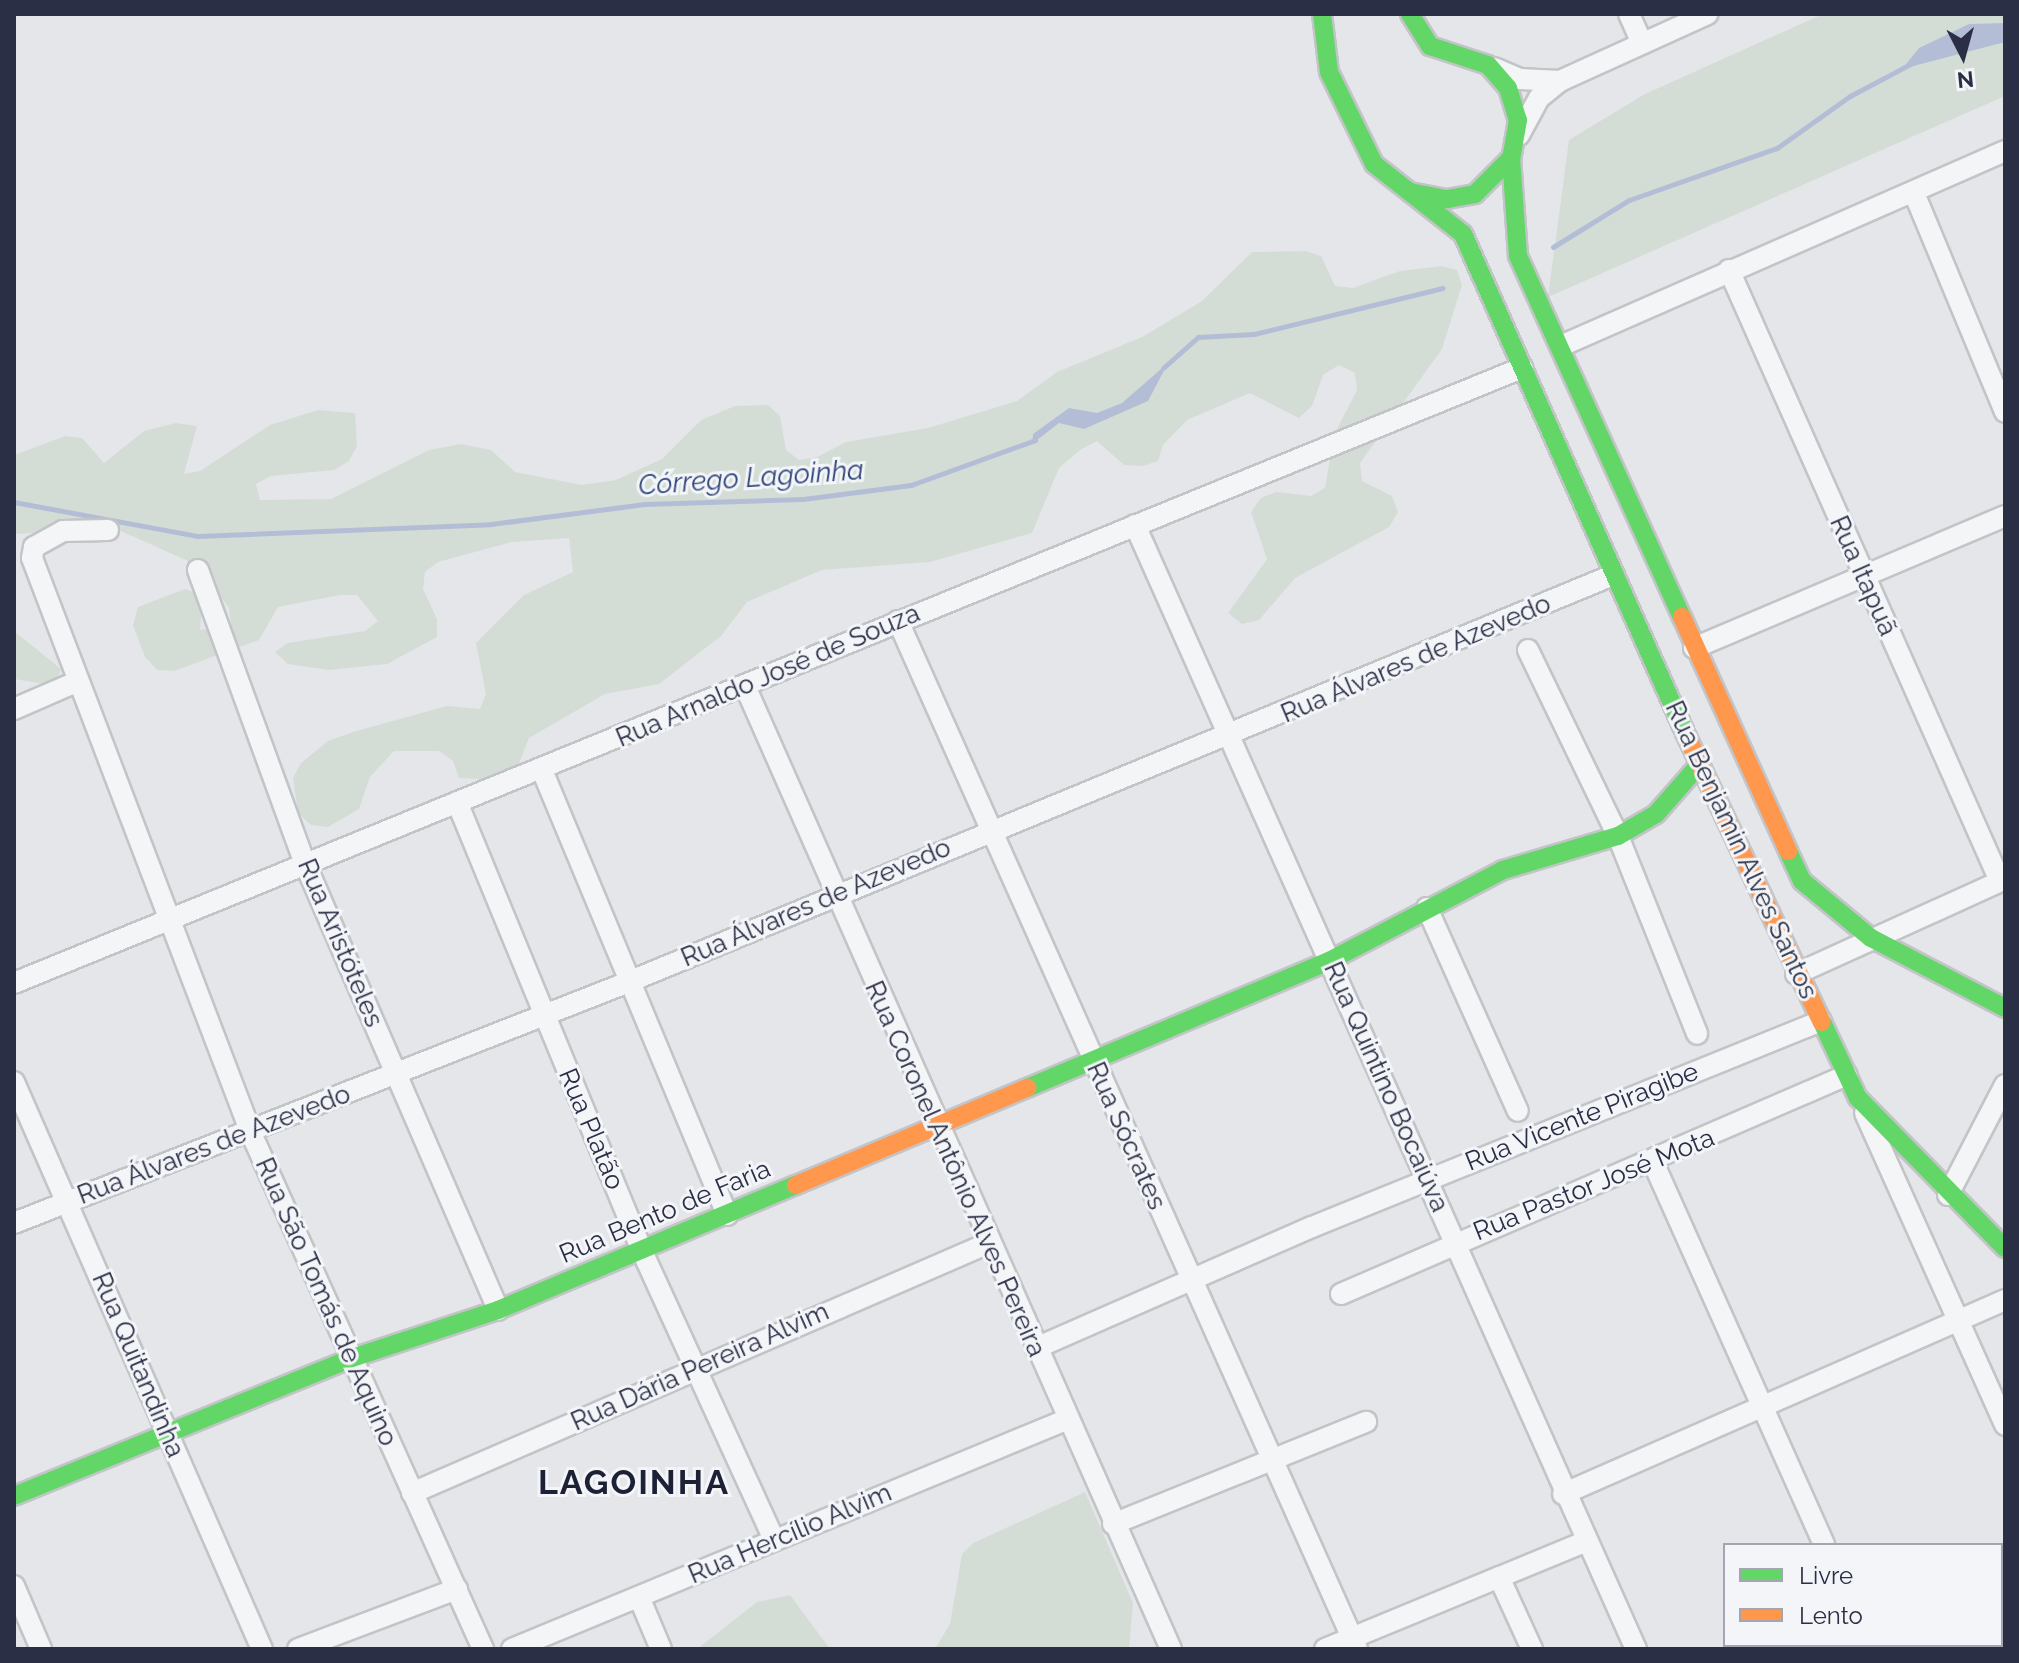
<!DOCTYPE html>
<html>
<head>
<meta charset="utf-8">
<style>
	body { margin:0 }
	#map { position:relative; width:2019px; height:1663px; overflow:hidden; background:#e5e6ea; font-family:Raleway,sans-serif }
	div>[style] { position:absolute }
	.green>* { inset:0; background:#d4ddd5 }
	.water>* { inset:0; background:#b3bed6 }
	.stream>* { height:5px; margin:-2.5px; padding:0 2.5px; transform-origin:2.5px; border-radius:2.5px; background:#b3bed6 }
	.roads { filter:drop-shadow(2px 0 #c3c4c8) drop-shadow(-2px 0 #c3c4c8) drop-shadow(0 2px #c3c4c8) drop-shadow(0 -2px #c3c4c8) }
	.street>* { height:20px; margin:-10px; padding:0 10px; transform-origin:10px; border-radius:10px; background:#f4f5f7 }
	.fast>* { height:18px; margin:-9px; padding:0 9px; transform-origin:9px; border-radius:9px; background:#63d668 }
	.slow>* { height:18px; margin:-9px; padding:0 9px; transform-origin:9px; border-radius:9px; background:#ff974d }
	span { translate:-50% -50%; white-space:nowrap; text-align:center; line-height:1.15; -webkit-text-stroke:6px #f3f5f9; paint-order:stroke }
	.street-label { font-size:26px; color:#2a2f45 }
	.water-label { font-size:28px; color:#31477c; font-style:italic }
	.district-label { font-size:34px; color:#1c2136; font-weight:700; letter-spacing:2px }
	.frame { position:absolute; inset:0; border:16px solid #2a2f45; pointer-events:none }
	.legend { position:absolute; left:1723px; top:1543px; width:280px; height:104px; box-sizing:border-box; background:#f3f5f9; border:2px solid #a3a6b1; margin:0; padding:10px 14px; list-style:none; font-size:24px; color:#2a2f45 }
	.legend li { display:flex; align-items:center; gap:16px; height:40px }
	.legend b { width:40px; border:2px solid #a3a6b1 }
	.north { position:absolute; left:1923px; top:16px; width:80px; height:80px; -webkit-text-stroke:6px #f3f5f9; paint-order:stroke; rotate:174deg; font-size:22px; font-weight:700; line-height:32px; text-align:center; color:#2a2f45 }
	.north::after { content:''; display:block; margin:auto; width:28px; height:36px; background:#2a2f45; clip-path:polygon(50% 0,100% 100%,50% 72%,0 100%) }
</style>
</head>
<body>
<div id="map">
	<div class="green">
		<div style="clip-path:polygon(1823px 14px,2005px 14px,2005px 96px,1548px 297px,1569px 140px,1645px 94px)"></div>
		<div style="clip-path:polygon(1306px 251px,1321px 256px,1335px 286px,1353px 288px,1400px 271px,1442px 266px,1457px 270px,1462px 285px,1442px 349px,1360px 463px,1362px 481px,1392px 496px,1398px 512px,1389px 527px,1295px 578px,1259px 620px,1242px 624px,1228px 613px,1267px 559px,1251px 512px,1261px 498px,1276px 492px,1311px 496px,1325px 488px,1334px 435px,1357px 390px,1355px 373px,1339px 365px,1323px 375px,1312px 406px,1299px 418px,1250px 393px,1187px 420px,1163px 445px,1158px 461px,1143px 466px,1124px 465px,1097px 441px,1080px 450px,1059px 468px,1032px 533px,930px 562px,822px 570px,747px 602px,721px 636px,659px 684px,605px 694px,529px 738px,517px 768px,504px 780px,459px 778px,453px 761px,439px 751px,394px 751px,370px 777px,359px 809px,328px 827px,311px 825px,298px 813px,293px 778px,301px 763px,328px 741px,353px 732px,447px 706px,480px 709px,486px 694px,476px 643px,524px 595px,573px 572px,569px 538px,512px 542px,438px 562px,425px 572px,423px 589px,437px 619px,437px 637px,387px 664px,328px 670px,288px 664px,275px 652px,288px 643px,365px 631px,378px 621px,357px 595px,340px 595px,278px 607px,259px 640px,174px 671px,157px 670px,145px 657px,133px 625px,138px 607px,185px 589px,203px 595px,200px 630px,231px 625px,229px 608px,197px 565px,114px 528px,14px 534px,14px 455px,65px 436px,82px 438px,104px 463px,144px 431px,176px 423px,197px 426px,184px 474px,200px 471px,270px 425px,318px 410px,355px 413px,357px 446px,349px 461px,334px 470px,271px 476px,256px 484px,260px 500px,331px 499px,429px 450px,461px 444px,491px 450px,515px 472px,582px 485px,616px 480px,662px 459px,701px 420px,735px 406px,768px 405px,780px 416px,786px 450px,799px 460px,817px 457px,846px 442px,928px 428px,1017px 401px,1057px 372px,1142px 337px,1202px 301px,1252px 252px)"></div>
		<div style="clip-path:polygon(14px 631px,61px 669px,56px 686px,14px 679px)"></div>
		<div style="clip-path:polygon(1085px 1492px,1133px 1603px,1129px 1649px,935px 1649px,950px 1624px,962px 1554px,973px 1543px)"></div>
		<div style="clip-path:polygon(790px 1595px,830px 1649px,697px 1649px,757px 1602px)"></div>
	</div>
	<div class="water">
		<div style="clip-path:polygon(2005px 23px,2005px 42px,1902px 69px,1919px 48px,1969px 24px)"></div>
		<div style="clip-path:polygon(1168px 363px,1148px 401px,1084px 429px,1059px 423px,1032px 444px,1033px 434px,1069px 408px,1097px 413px,1122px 403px)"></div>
	</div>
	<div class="stream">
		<div style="left:1553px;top:247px;width:89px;rotate:-31.7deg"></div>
		<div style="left:1629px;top:200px;width:157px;rotate:-19.4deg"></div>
		<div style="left:1777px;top:148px;width:90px;rotate:-35.5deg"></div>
		<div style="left:1850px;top:96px;width:75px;rotate:-27.9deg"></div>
		<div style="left:1163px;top:368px;width:47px;rotate:-41.5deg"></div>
		<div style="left:1198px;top:337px;width:56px;rotate:-3.1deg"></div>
		<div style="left:1254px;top:334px;width:194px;rotate:-13.7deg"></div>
		<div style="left:14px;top:502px;width:186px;rotate:10.5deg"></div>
		<div style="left:197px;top:536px;width:294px;rotate:-2.3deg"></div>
		<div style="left:491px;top:524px;width:155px;rotate:-7.4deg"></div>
		<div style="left:645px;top:504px;width:158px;rotate:-1.8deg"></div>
		<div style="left:803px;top:499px;width:109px;rotate:-7.4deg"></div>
		<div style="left:911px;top:485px;width:132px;rotate:-19.9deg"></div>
	</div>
	<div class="roads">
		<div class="street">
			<div style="left:1629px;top:14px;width:32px;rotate:66deg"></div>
			<div style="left:1494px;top:68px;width:28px;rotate:23deg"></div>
			<div style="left:1520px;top:79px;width:40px;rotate:2.9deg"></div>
			<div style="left:1519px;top:135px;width:42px;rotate:-61.6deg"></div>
			<div style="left:1539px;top:98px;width:27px;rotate:-39deg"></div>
			<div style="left:1560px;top:81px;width:162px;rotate:-24.4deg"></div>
			<div style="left:1914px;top:193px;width:237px;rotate:67.4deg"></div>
			<div style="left:1729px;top:270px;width:668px;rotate:66.08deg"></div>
			<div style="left:1563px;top:345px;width:483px;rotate:-23.7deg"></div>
			<div style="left:1135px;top:525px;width:1231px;rotate:65.98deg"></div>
			<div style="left:108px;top:530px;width:45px;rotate:178.7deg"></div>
			<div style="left:63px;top:531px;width:33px;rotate:151deg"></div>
			<div style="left:34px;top:547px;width:11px;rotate:100deg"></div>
			<div style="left:32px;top:558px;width:615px;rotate:69.15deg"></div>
			<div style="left:251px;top:1133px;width:566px;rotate:65.79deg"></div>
			<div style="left:198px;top:570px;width:310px;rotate:70deg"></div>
			<div style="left:304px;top:861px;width:489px;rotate:66.6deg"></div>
			<div style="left:898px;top:621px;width:1126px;rotate:65.94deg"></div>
			<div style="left:1694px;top:648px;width:338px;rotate:-23deg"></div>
			<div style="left:1528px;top:650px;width:207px;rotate:64.2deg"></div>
			<div style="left:1618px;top:836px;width:213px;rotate:68.2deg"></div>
			<div style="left:745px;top:686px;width:1053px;rotate:66.14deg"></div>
			<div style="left:14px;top:709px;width:65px;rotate:-23.4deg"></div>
			<div style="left:542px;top:770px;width:482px;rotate:67.4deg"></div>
			<div style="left:457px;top:802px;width:483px;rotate:67.6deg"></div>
			<div style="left:641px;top:1249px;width:320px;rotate:65.4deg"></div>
			<div style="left:1427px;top:908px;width:222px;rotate:65.9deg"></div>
			<div style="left:1796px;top:974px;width:230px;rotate:-24.4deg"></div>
			<div style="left:14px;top:983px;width:1629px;rotate:-22.19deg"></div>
			<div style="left:14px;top:1082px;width:619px;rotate:66.38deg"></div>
			<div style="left:1865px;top:1113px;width:342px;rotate:65.8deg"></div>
			<div style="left:1653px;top:1162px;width:419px;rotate:65.9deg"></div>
			<div style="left:1948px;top:1195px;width:124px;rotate:-62.6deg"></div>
			<div style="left:14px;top:1223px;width:657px;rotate:-21.41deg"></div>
			<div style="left:626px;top:983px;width:1068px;rotate:-22.46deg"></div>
			<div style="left:1341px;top:1294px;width:551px;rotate:-23.4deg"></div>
			<div style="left:1036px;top:1348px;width:301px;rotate:-23.7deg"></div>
			<div style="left:1312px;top:1227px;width:549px;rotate:-22.03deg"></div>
			<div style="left:412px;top:1493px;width:629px;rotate:-23.43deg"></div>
			<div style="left:1563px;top:1494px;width:483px;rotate:-23.7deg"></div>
			<div style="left:1113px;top:1524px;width:273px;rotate:-22deg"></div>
			<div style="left:1499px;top:1577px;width:79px;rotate:65.4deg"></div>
			<div style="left:14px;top:1586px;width:69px;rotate:66.8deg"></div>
			<div style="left:639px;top:1597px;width:56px;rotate:67.1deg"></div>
			<div style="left:1870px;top:1645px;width:4px;rotate:63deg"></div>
			<div style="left:298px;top:1649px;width:170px;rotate:-20.7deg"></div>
			<div style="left:512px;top:1649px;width:602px;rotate:-22.47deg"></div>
			<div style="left:1325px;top:1649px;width:280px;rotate:-22.4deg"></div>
		</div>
		<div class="fast">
			<div style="left:1322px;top:14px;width:58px;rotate:83.1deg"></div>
			<div style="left:1329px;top:72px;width:102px;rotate:63.9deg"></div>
			<div style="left:1374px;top:164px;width:113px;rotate:38.2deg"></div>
			<div style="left:1463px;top:234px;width:551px;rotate:66deg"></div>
			<div style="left:1410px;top:14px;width:38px;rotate:58deg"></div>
			<div style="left:1430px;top:46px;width:61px;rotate:18.1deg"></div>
			<div style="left:1488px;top:65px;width:30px;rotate:49deg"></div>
			<div style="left:1508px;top:88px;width:34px;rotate:73deg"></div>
			<div style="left:1518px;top:120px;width:39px;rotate:100deg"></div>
			<div style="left:1511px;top:158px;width:98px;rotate:85.9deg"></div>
			<div style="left:1518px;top:256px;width:397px;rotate:65.6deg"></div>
			<div style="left:1410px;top:192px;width:38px;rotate:11deg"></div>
			<div style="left:1447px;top:199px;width:28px;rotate:-10deg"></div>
			<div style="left:1475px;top:194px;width:51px;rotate:-45deg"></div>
			<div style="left:1788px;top:851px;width:33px;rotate:65deg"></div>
			<div style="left:1802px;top:881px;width:89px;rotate:39.6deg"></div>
			<div style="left:1871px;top:938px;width:151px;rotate:27.6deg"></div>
			<div style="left:1822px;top:1022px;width:84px;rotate:64.7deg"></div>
			<div style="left:1858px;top:1098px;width:210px;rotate:45.6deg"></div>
			<div style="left:1027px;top:1088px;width:328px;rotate:-22.8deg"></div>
			<div style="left:1329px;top:961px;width:196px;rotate:-27.6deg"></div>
			<div style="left:1503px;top:870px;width:120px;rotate:-16.5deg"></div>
			<div style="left:1618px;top:836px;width:44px;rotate:-30.1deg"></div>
			<div style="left:1656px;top:814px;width:65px;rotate:-48.7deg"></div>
			<div style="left:14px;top:1496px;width:362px;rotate:-22.2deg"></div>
			<div style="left:349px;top:1359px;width:157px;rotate:-18.2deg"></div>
			<div style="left:498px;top:1310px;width:323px;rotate:-22.8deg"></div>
			<div style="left:2001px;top:1614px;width:4px;rotate:-14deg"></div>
		</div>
		<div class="slow">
			<div style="left:1682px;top:617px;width:257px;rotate:65.6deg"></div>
			<div style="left:1687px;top:737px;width:315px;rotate:64.7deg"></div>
			<div style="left:796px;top:1185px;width:251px;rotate:-22.8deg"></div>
			<div style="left:1923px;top:1649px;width:10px;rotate:-24deg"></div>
		</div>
	</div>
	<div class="street-label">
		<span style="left:1863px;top:576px;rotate:66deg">Rua Itapuã</span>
		<span style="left:1416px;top:659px;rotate:-23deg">Rua Álvares de Azevedo</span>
		<span style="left:768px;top:676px;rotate:-23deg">Rua Arnaldo José de Souza</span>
		<span style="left:1741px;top:850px;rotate:65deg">Rua Benjamin Alves Santos</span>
		<span style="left:816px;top:903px;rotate:-23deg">Rua Álvares de Azevedo</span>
		<span style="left:340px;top:943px;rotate:67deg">Rua Aristóteles</span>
		<span style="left:1386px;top:1087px;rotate:66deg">Rua Quintino Bocaiúva</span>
		<span style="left:1582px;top:1117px;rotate:-22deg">Rua Vicente Piragibe</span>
		<span style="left:591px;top:1129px;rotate:67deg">Rua Platão</span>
		<span style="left:1126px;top:1136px;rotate:66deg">Rua Sócrates</span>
		<span style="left:214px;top:1145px;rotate:-21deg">Rua Álvares de Azevedo</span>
		<span style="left:955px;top:1169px;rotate:66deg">Rua Coronel Antônio Alves Pereira</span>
		<span style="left:1594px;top:1185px;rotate:-22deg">Rua Pastor José Mota</span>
		<span style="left:665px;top:1212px;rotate:-23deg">Rua Bento de Faria</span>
		<span style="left:326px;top:1302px;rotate:66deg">Rua São Tomás de Aquino</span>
		<span style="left:138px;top:1365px;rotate:67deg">Rua Quitandinha</span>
		<span style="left:700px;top:1367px;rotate:-24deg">Rua Dária Pereira Alvim</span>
		<span style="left:790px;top:1534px;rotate:-23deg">Rua Hercílio Alvim</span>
	</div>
	<div class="water-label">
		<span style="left:751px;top:478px;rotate:-4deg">Córrego Lagoinha</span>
	</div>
	<div class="district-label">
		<span style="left:634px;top:1483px">LAGOINHA</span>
	</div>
	<div class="frame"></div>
	<ul class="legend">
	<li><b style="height:10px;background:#63d668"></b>Livre</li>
	<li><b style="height:10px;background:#ff974d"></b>Lento</li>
	</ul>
	<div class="north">N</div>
</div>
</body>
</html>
